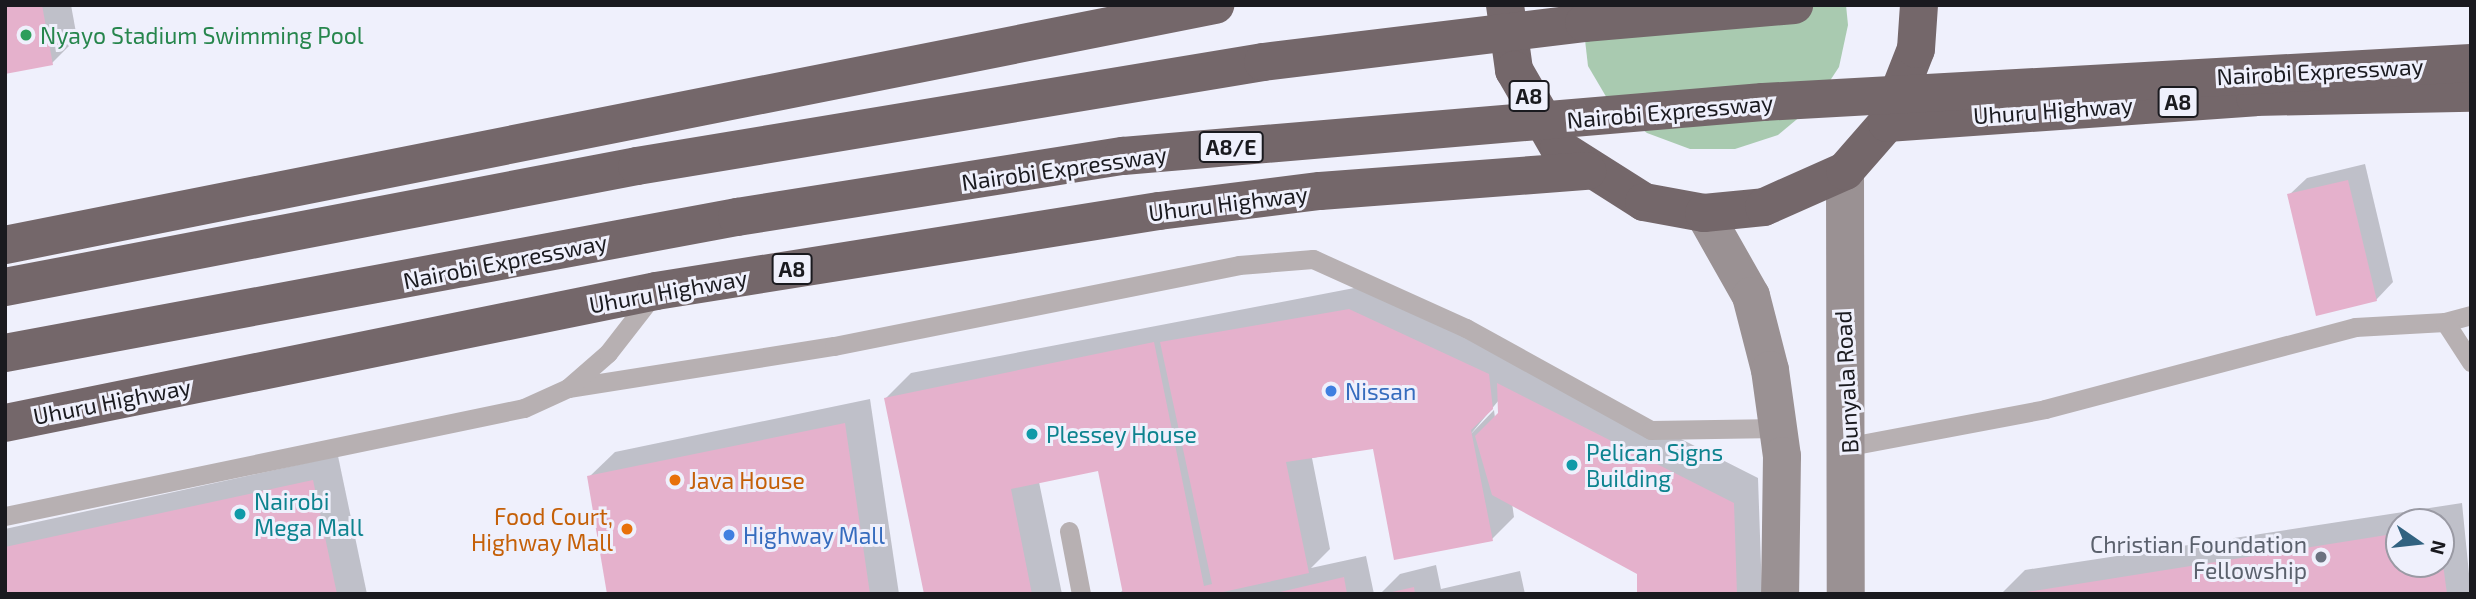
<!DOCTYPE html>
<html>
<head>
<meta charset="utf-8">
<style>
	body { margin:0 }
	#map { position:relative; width:2476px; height:599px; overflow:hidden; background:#eff0fc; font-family:"Exo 2",sans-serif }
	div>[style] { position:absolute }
	.green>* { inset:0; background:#a9cab0 }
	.shadow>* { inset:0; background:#0003 }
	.building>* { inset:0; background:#e5b1cc }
	.lane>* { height:19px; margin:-9.5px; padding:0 9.5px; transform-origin:9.5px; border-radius:9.5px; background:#b7b0b2 }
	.secondary>* { height:38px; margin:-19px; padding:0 19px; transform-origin:19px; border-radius:19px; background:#9a9193 }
	.highway>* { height:38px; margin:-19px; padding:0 19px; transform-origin:19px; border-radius:19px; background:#74676a }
	.highway-bridge>* { height:38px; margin:-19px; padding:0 19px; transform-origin:19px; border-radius:19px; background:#74676a }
	.dots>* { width:19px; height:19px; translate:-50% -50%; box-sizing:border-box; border:4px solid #eff0fc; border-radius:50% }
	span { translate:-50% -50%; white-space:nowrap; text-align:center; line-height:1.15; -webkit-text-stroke:6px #eff0fc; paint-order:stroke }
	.shield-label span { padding:2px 5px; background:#eff0fc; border:2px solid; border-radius:5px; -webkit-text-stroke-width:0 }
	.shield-label { font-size:21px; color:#1a1a1f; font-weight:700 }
	.leisure-label { font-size:23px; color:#27864d }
	.left { translate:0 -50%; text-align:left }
	.street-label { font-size:23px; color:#1a1a1f }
	.shop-label { font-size:23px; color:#366cbe }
	.culture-label { font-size:23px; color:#0d838f }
	.food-label { font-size:23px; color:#c56008 }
	.right { translate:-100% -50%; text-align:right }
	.worship-label { font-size:23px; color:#5b616d }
	.frame { position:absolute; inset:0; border:7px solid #1a1a1f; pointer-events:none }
	.north { position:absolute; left:2385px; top:508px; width:70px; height:70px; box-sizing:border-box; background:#eff0fc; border:2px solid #9a9aa4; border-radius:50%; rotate:104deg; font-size:19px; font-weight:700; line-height:28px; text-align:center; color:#1a1a1f }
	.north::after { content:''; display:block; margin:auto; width:24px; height:32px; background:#316280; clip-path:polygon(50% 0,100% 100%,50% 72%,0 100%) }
</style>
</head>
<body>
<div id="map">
	<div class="green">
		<div style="clip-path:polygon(1581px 5px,1846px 5px,1848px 25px,1839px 67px,1814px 105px,1778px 135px,1735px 149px,1690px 149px,1647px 133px,1611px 105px,1588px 66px)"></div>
	</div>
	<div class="shadow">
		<div style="clip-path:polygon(5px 5px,71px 5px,77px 38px,52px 63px)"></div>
		<div style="clip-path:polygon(2365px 164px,2393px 282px,2376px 300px,2289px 195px,2307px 178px)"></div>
		<div style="clip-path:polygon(evenodd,1375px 284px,1758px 478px,1762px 594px,1638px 594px,1639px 572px,1512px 503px,1514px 517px,1492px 539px,1379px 446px,1312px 458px,1330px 549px,1311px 568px,1366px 556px,1374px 594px,1119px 594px,1124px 589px,1099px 469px,1039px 482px,1062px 594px,926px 594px,886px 398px,911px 373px,1375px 284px,1499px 400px,1499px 414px,1495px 418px,1494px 410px,1470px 435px,1499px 400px)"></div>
		<div style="clip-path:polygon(870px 399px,899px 594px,609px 594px,589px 477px,615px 452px)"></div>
		<div style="clip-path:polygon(338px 456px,367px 594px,5px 594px,5px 529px)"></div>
		<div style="clip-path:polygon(evenodd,2462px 503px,2471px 594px,2001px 594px,2025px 570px,2462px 503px,2399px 522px,2441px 522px,2441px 564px,2399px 564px,2399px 522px)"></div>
		<div style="clip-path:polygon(1436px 565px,1441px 589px,1520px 571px,1525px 594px,1380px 594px,1400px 574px)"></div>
	</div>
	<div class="building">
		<div style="clip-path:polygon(5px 5px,42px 5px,53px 65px,5px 74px)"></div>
		<div style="clip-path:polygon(2348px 180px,2377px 301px,2316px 316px,2287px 194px)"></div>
		<div style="clip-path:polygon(1349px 309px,1489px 374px,1493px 409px,1471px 430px,1493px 541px,1394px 560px,1373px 449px,1286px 462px,1309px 573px,1214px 594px,1123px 594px,1098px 471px,1011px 489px,1032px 594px,924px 594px,884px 398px,1154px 342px,1204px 586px,1212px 584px,1160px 342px)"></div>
		<div style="clip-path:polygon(1497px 383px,1734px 503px,1737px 594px,1637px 594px,1637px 574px,1492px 495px,1475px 436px,1498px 413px)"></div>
		<div style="clip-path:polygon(845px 423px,870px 594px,607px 594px,587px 476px)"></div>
		<div style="clip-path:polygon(313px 480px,337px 594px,5px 594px,5px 547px)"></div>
		<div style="clip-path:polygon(2399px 533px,2399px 564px,2443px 564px,2447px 594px,2014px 594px)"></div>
		<div style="clip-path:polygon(1344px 577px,1347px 594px,1276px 594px,1276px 593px)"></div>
		<div style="clip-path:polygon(1414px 587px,1415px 594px,1388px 594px,1388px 593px)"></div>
	</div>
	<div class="lane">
		<div style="left:2445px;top:322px;width:27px;rotate:-15deg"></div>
		<div style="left:568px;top:388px;width:269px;rotate:-9deg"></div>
		<div style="left:834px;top:346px;width:413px;rotate:-11.3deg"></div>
		<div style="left:1239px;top:265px;width:74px;rotate:-4.6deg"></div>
		<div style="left:1313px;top:259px;width:168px;rotate:24.3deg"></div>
		<div style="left:1466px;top:328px;width:211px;rotate:28.9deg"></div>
		<div style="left:1651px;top:430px;width:127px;rotate:-0.9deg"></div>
		<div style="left:1850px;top:446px;width:198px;rotate:-10.7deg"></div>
		<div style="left:2045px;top:409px;width:321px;rotate:-14.8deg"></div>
		<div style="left:2355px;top:327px;width:90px;rotate:-3.2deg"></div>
		<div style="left:2445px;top:322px;width:48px;rotate:57deg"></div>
		<div style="left:5px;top:516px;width:530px;rotate:-11.76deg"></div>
		<div style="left:524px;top:408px;width:48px;rotate:-24.4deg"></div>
		<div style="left:568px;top:388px;width:53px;rotate:-41.2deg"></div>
		<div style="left:608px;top:353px;width:73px;rotate:-52.2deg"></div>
		<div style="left:1069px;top:531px;width:64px;rotate:79.2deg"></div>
	</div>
	<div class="secondary">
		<div style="left:1845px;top:171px;width:423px;rotate:89.9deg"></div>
		<div style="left:1704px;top:213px;width:95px;rotate:60.5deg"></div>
		<div style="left:1751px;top:296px;width:76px;rotate:75.6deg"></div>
		<div style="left:1770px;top:370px;width:87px;rotate:82.1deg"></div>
		<div style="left:1782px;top:456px;width:138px;rotate:90.8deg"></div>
	</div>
	<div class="highway">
		<div style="left:1505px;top:5px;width:66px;rotate:82.1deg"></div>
		<div style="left:1514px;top:70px;width:90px;rotate:60deg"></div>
		<div style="left:1559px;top:148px;width:101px;rotate:32.4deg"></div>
		<div style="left:1644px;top:202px;width:61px;rotate:10.4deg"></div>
		<div style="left:1704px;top:213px;width:60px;rotate:-5.7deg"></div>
		<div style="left:1764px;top:207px;width:89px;rotate:-24deg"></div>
		<div style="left:1845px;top:171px;width:64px;rotate:-48.8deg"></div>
		<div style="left:1887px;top:123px;width:79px;rotate:-68.6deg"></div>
		<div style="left:1916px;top:49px;width:44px;rotate:-86.1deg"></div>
		<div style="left:1887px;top:123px;width:369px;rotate:-4deg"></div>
		<div style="left:2255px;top:97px;width:216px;rotate:-1.1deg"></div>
		<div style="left:5px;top:245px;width:1234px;rotate:-11.22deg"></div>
		<div style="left:5px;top:423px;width:664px;rotate:-11.46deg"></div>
		<div style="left:656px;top:291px;width:509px;rotate:-9.04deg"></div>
		<div style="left:1159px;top:211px;width:162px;rotate:-7.1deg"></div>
		<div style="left:1320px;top:191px;width:268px;rotate:-4.3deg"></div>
	</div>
	<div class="highway-bridge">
		<div style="left:5px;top:287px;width:643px;rotate:-10.84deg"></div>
		<div style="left:637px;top:166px;width:635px;rotate:-9.43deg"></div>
		<div style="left:1263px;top:62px;width:323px;rotate:-6.9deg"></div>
		<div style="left:1584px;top:23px;width:211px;rotate:-4.9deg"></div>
		<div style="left:5px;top:353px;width:745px;rotate:-10.53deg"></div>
		<div style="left:737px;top:217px;width:391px;rotate:-9deg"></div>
		<div style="left:1123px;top:156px;width:642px;rotate:-4.82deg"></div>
		<div style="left:1763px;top:102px;width:709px;rotate:-3.15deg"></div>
	</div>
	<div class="dots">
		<div style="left:26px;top:35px;background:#2e9e5b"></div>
		<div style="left:1331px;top:391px;background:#3f7fe0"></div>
		<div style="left:1032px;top:434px;background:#0f9aa8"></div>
		<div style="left:1572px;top:465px;background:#0f9aa8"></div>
		<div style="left:675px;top:480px;background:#e8710a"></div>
		<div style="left:240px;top:514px;background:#0f9aa8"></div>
		<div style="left:627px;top:529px;background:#e8710a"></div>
		<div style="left:729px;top:535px;background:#3f7fe0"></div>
		<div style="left:2321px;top:557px;background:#6b7280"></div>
	</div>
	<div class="shield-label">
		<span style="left:1529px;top:96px">A8</span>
		<span style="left:2178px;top:102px">A8</span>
		<span style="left:1231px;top:147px">A8/E</span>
		<span style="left:792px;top:269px">A8</span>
	</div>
	<div class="leisure-label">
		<span class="left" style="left:40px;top:35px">Nyayo Stadium Swimming Pool</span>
	</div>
	<div class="street-label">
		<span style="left:2320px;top:71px;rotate:-3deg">Nairobi Expressway</span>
		<span style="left:2053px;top:110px;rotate:-4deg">Uhuru Highway</span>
		<span style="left:1670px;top:111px;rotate:-5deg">Nairobi Expressway</span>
		<span style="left:1064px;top:168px;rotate:-8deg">Nairobi Expressway</span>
		<span style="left:1228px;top:203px;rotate:-7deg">Uhuru Highway</span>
		<span style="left:505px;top:261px;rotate:-11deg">Nairobi Expressway</span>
		<span style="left:668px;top:291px;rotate:-10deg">Uhuru Highway</span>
		<span style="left:1846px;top:382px;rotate:-93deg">Bunyala Road</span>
		<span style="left:112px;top:401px;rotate:-11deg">Uhuru Highway</span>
	</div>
	<div class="shop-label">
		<span class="left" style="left:1345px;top:391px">Nissan</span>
		<span class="left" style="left:743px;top:535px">Highway Mall</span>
	</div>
	<div class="culture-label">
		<span class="left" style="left:1046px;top:434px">Plessey House</span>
		<span class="left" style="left:1586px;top:465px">Pelican Signs<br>Building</span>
		<span class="left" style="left:254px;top:514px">Nairobi<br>Mega Mall</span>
	</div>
	<div class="food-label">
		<span class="left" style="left:689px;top:480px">Java House</span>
		<span class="right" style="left:613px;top:529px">Food Court,<br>Highway Mall</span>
	</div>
	<div class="worship-label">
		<span class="right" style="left:2307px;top:557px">Christian Foundation<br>Fellowship</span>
	</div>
	<div class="frame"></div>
	<div class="north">N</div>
</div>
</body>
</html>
